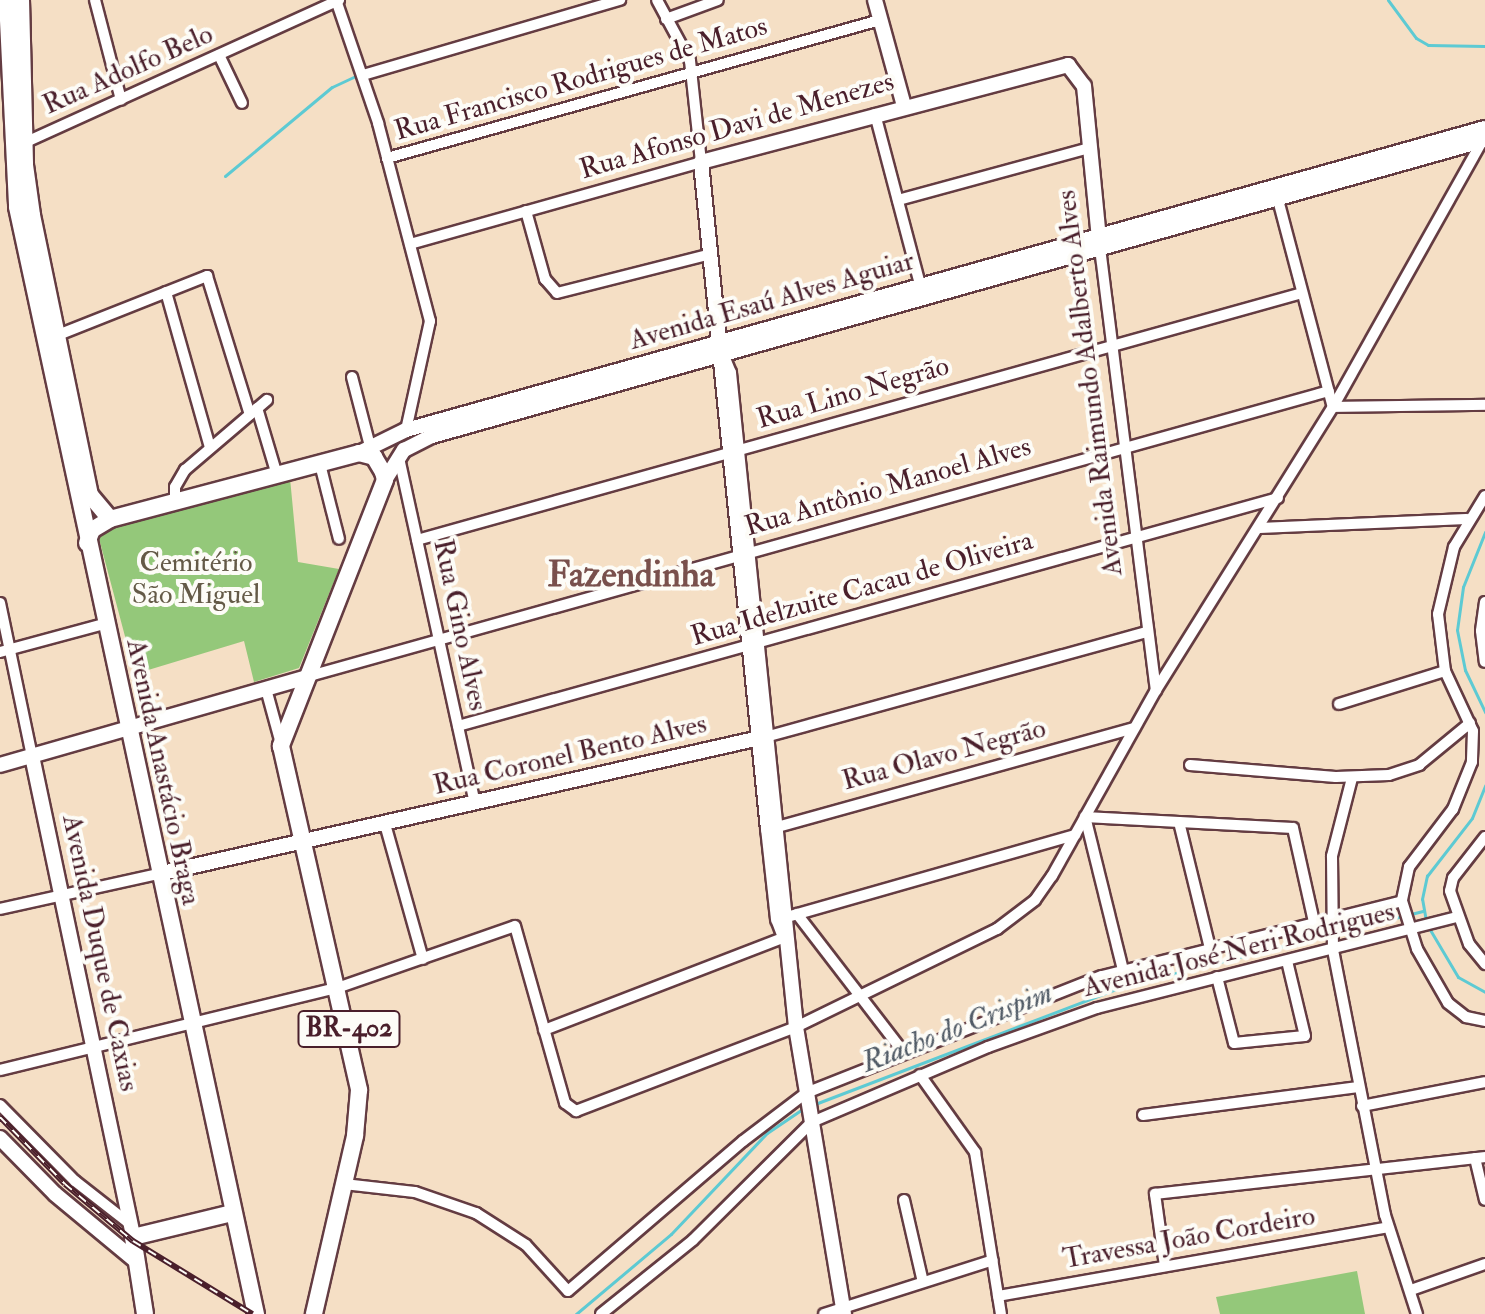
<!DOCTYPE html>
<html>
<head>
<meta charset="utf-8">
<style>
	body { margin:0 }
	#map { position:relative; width:1485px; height:1314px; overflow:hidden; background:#f5dfc5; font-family:"IM FELL Double Pica",serif }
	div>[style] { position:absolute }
	.green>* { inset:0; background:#94c87a }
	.stream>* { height:3px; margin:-1.5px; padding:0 1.5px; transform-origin:1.5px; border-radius:1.5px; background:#5dcad3 }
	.roads { filter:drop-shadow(2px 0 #643c42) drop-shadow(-2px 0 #643c42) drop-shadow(0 2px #643c42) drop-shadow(0 -2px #643c42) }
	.street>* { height:10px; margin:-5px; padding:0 5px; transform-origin:5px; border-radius:5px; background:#fff }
	.secondary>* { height:14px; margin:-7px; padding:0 7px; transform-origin:7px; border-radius:7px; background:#fff }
	.primary>* { height:16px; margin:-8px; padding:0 8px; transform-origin:8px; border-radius:8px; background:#fff }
	.rail>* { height:6px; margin-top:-3px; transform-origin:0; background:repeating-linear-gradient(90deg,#fdfcf7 0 9px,#4a1f2b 0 18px); box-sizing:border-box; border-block:2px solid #4a1f2b }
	span { translate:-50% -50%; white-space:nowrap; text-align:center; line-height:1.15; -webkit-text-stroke:8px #fdfcf7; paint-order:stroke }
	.shield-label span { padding:2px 6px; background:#fdfcf7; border:2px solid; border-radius:6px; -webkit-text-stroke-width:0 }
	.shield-label { font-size:26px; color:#4a1f2b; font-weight:700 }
	.street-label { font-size:28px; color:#4a1f2b }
	.park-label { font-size:28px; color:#645a47 }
	.water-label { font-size:30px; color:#515b66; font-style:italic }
	.district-label { font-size:36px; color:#79504c; font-weight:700 }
</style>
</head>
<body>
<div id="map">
	<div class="green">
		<div style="clip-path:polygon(290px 478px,298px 562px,339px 569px,299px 668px,254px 682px,244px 641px,135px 674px,97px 531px)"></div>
		<div style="clip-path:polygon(1357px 1271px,1365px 1314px,1220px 1314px,1216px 1297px)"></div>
	</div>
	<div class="stream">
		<div style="left:1388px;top:0;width:47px;rotate:53.6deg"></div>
		<div style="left:1416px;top:38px;width:14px;rotate:30deg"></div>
		<div style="left:1428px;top:45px;width:57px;rotate:1deg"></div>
		<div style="left:225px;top:176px;width:139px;rotate:-39.8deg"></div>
		<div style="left:332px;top:87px;width:29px;rotate:-25deg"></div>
		<div style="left:1485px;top:532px;width:59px;rotate:111.8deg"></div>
		<div style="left:1463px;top:587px;width:43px;rotate:97.9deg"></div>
		<div style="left:1457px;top:630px;width:41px;rotate:78.7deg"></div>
		<div style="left:1465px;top:670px;width:47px;rotate:64.5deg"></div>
		<div style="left:1426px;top:921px;width:22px;rotate:-100deg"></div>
		<div style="left:1422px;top:899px;width:24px;rotate:-78deg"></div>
		<div style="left:1427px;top:876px;width:73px;rotate:-52.2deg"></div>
		<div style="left:1472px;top:818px;width:35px;rotate:-68deg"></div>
		<div style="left:1429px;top:928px;width:57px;rotate:59.4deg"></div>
		<div style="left:1458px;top:977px;width:31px;rotate:29deg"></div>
		<div style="left:815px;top:1104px;width:331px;rotate:-20.9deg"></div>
		<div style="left:1124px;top:986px;width:308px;rotate:-14.1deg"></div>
		<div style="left:576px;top:1314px;width:124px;rotate:-40.1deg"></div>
		<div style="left:671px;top:1234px;width:139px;rotate:-46.5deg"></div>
		<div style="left:767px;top:1133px;width:45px;rotate:-34deg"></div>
	</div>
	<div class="roads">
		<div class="street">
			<div style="left:95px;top:0;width:103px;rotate:75.4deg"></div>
			<div style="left:336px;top:0;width:130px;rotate:71.1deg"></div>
			<div style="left:378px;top:123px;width:205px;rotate:75.3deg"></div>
			<div style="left:430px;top:321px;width:112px;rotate:102.4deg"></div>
			<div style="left:666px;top:19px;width:55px;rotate:-20.1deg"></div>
			<div style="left:219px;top:55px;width:53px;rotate:64.4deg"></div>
			<div style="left:363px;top:75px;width:268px;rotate:-16.3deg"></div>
			<div style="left:875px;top:114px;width:184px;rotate:75.2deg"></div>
			<div style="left:24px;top:143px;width:346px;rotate:-24.4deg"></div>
			<div style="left:387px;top:158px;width:512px;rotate:-15.64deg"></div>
			<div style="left:1276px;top:192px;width:222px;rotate:75.2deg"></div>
			<div style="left:1333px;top:407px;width:152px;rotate:-0.8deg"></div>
			<div style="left:898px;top:200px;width:199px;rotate:-15.2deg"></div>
			<div style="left:526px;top:211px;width:71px;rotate:74.4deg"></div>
			<div style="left:545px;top:279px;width:18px;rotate:49deg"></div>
			<div style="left:557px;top:293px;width:159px;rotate:-14.2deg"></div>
			<div style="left:410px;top:244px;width:302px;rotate:-15.7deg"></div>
			<div style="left:701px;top:162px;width:102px;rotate:-96.2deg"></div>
			<div style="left:690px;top:61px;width:69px;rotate:-118.4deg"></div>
			<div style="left:1100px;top:248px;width:446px;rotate:82.8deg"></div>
			<div style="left:166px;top:292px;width:162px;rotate:74.2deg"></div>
			<div style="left:53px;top:337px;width:166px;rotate:-21.6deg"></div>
			<div style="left:207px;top:276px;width:145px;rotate:72.8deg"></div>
			<div style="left:352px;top:377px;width:71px;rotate:75.4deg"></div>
			<div style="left:257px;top:408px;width:70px;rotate:73.4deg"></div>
			<div style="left:399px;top:458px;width:353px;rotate:77.6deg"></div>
			<div style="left:320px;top:464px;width:77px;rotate:75.8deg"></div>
			<div style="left:1485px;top:496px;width:60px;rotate:121.3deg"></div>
			<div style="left:1454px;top:547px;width:69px;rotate:103.4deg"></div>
			<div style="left:1438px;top:614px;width:57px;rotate:83deg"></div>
			<div style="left:1445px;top:671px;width:66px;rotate:65deg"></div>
			<div style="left:1473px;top:731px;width:31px;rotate:92deg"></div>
			<div style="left:1472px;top:762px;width:51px;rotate:112deg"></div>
			<div style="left:1453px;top:809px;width:73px;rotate:127.2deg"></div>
			<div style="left:1409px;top:867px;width:35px;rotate:102deg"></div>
			<div style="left:1402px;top:901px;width:50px;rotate:72.6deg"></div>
			<div style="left:1417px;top:949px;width:62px;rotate:60.1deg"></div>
			<div style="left:1448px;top:1003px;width:23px;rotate:38deg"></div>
			<div style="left:1466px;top:1017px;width:19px;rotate:12deg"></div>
			<div style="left:175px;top:503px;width:16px;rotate:-90deg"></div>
			<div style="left:175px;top:487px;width:20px;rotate:-60deg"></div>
			<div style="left:185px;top:470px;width:108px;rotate:-40.5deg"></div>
			<div style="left:1259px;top:528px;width:208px;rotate:-2.5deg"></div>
			<div style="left:417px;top:540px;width:919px;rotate:-15.59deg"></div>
			<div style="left:1485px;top:602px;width:29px;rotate:98deg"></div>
			<div style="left:1481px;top:631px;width:31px;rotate:83deg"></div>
			<div style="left:0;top:603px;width:156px;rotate:78.2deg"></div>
			<div style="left:0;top:652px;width:108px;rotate:-15.1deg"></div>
			<div style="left:306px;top:677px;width:1062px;rotate:-15.62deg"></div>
			<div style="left:266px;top:689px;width:57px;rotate:74.7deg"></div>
			<div style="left:1339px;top:704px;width:111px;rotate:-17.3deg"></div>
			<div style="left:458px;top:726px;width:851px;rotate:-15.54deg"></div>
			<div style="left:769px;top:736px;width:392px;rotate:-15.4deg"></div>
			<div style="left:1190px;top:765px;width:146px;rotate:4.7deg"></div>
			<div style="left:1336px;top:777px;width:53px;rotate:-2.2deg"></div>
			<div style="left:1389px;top:775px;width:32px;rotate:-18deg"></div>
			<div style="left:1419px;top:765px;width:66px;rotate:-39.5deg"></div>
			<div style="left:1352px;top:778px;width:81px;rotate:104.4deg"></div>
			<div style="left:1332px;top:856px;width:94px;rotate:89.4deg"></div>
			<div style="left:1333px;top:950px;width:270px;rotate:78.9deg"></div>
			<div style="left:1385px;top:1215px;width:104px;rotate:72.1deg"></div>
			<div style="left:1179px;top:822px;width:130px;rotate:76.2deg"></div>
			<div style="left:385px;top:824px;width:140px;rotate:74.3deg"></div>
			<div style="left:770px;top:829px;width:378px;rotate:-15.5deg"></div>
			<div style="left:1485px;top:837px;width:52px;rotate:128deg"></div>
			<div style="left:1453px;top:878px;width:13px;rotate:103deg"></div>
			<div style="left:1450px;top:891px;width:56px;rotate:70.3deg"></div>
			<div style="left:1469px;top:944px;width:26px;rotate:51deg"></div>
			<div style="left:0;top:909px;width:162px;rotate:-12.5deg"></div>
			<div style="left:797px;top:914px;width:175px;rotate:52.4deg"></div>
			<div style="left:780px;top:919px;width:307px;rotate:-15.9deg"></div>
			<div style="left:1123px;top:970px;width:158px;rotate:-103.9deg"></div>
			<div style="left:1085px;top:817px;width:208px;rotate:3deg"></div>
			<div style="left:1293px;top:828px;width:96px;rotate:77.4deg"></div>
			<div style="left:1217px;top:977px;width:68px;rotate:75.6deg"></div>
			<div style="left:1234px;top:1043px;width:71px;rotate:-5.6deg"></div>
			<div style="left:1305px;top:1036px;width:77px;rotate:-103.5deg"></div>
			<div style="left:544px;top:1030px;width:258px;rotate:-21.1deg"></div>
			<div style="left:0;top:1070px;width:350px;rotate:-13.7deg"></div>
			<div style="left:340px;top:987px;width:185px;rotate:-19.2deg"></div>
			<div style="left:515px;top:926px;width:184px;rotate:74.2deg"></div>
			<div style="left:565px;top:1103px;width:14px;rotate:36deg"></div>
			<div style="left:576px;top:1111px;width:235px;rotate:-20.9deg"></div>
			<div style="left:796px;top:1027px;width:224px;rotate:-26deg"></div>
			<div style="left:997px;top:929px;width:48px;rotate:-37.3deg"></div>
			<div style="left:1035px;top:900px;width:29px;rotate:-55deg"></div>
			<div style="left:1052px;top:876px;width:213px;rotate:-60.8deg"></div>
			<div style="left:1156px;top:690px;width:334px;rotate:-58deg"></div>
			<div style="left:1333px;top:407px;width:305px;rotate:-60.7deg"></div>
			<div style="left:920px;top:1075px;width:95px;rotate:54.5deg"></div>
			<div style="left:975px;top:1152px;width:164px;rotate:80.9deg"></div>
			<div style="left:0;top:1105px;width:107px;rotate:45.4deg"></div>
			<div style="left:75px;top:1181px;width:70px;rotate:38deg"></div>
			<div style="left:1362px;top:1106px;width:125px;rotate:-11deg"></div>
			<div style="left:1143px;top:1115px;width:217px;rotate:-7.4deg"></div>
			<div style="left:1475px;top:1158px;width:43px;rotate:76.6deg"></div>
			<div style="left:344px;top:1184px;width:71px;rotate:6.4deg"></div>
			<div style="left:415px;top:1192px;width:65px;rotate:19deg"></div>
			<div style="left:476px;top:1213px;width:59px;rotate:32.6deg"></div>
			<div style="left:526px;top:1245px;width:62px;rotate:47.6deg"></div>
			<div style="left:568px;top:1291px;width:230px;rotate:-40.6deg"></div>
			<div style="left:743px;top:1141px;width:79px;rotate:-37.3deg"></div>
			<div style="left:806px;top:1093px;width:318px;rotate:-21.6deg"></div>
			<div style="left:1102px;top:976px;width:309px;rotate:-14deg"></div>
			<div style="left:904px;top:1200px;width:84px;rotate:77deg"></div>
			<div style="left:1165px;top:1266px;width:73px;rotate:-97.9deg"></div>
			<div style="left:1155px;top:1194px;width:332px;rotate:-6.4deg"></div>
			<div style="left:1411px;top:1290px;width:78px;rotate:-19.4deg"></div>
			<div style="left:998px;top:1296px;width:396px;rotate:-10deg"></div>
			<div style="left:601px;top:1314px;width:118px;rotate:-38.8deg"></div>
			<div style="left:693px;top:1240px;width:168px;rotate:-44.8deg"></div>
			<div style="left:812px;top:1122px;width:191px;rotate:-23.1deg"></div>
			<div style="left:988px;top:1047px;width:116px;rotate:-19.7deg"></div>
			<div style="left:1097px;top:1008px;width:371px;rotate:-14.2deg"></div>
			<div style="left:824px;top:1314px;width:177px;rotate:-17.7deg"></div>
		</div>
		<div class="secondary">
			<div style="left:875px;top:0;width:110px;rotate:74.7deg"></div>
			<div style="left:722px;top:356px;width:18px;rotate:68deg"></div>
			<div style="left:729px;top:373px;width:657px;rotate:84.15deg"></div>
			<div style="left:796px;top:1027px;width:291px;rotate:80.5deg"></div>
			<div style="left:359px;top:453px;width:52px;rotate:-26.1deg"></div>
			<div style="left:406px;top:430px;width:1120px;rotate:-15.64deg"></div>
			<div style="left:385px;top:480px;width:36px;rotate:-58deg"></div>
			<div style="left:404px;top:450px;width:31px;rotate:-27deg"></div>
			<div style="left:432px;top:436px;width:1094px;rotate:-15.7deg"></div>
			<div style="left:32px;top:756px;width:491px;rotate:78.1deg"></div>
			<div style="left:0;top:765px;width:318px;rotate:-16deg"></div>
			<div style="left:158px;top:874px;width:621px;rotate:-12.74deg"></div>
			<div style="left:785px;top:937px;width:19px;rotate:-111deg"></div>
			<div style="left:778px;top:919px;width:91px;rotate:-96.3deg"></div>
			<div style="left:768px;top:829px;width:670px;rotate:-95.74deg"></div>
			<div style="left:701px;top:162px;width:380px;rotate:-14.8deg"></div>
			<div style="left:1068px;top:65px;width:26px;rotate:53deg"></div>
			<div style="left:1084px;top:86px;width:163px;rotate:84.4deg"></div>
			<div style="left:0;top:1138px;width:78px;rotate:45.5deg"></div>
			<div style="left:55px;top:1194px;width:107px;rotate:39.7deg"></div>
		</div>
		<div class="primary">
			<div style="left:7px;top:0;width:207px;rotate:87.2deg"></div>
			<div style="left:17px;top:207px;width:1133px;rotate:77.82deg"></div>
			<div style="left:21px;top:0;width:165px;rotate:88.6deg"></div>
			<div style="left:25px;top:165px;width:50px;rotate:82deg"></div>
			<div style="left:32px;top:215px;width:286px;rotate:78.3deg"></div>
			<div style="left:90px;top:495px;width:31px;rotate:50deg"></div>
			<div style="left:87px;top:543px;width:14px;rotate:-69deg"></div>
			<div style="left:92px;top:530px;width:21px;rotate:-31deg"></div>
			<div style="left:110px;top:519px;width:258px;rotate:-14.8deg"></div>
			<div style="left:359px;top:453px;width:16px;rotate:15deg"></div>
			<div style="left:374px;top:457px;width:17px;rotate:59deg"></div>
			<div style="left:383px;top:472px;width:8px;rotate:76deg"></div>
			<div style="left:385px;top:480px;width:286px;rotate:111.4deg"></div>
			<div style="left:281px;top:746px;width:353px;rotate:77.2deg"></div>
			<div style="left:359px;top:1090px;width:46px;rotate:95deg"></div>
			<div style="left:355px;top:1136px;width:183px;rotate:103deg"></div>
			<div style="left:145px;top:1314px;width:78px;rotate:-98.9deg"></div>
			<div style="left:133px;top:1237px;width:102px;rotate:-13.6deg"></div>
		</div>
	</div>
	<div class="rail">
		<div style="left:0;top:1117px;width:93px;rotate:45.9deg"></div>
		<div style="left:65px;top:1184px;width:89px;rotate:40deg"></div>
		<div style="left:133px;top:1241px;width:140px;rotate:31.5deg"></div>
	</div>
	<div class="shield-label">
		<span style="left:349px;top:1029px">BR-402</span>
	</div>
	<div class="street-label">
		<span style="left:128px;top:70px;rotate:-24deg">Rua Adolfo Belo</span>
		<span style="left:581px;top:79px;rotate:-16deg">Rua Francisco Rodrigues de Matos</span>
		<span style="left:737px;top:126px;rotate:-16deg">Rua Afonso Davi de Menezes</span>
		<span style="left:772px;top:301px;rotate:-16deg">Avenida Esaú Alves Aguiar</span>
		<span style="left:1090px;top:383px;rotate:-97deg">Avenida Raimundo Adalberto Alves</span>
		<span style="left:853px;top:393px;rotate:-16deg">Rua Lino Negrão</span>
		<span style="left:888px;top:487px;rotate:-16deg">Rua Antônio Manoel Alves</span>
		<span style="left:862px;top:589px;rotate:-16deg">Rua Idelzuite Cacau de Oliveira</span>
		<span style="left:460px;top:625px;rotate:78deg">Rua Gino Alves</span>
		<span style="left:570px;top:755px;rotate:-13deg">Rua Coronel Bento Alves</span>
		<span style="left:944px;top:755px;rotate:-15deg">Rua Olavo Negrão</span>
		<span style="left:163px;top:772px;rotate:78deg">Avenida Anastácio Braga</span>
		<span style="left:1239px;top:950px;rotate:-14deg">Avenida José Neri Rodrigues</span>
		<span style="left:100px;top:953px;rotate:78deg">Avenida Duque de Caxias</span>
		<span style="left:1189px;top:1238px;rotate:-10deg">Travessa João Cordeiro</span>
	</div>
	<div class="park-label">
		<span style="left:196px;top:579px">Cemitério<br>São Miguel</span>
	</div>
	<div class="water-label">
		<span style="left:957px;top:1028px;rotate:-21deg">Riacho do Crispim</span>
	</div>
	<div class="district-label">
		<span style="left:631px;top:575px">Fazendinha</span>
	</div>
</div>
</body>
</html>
